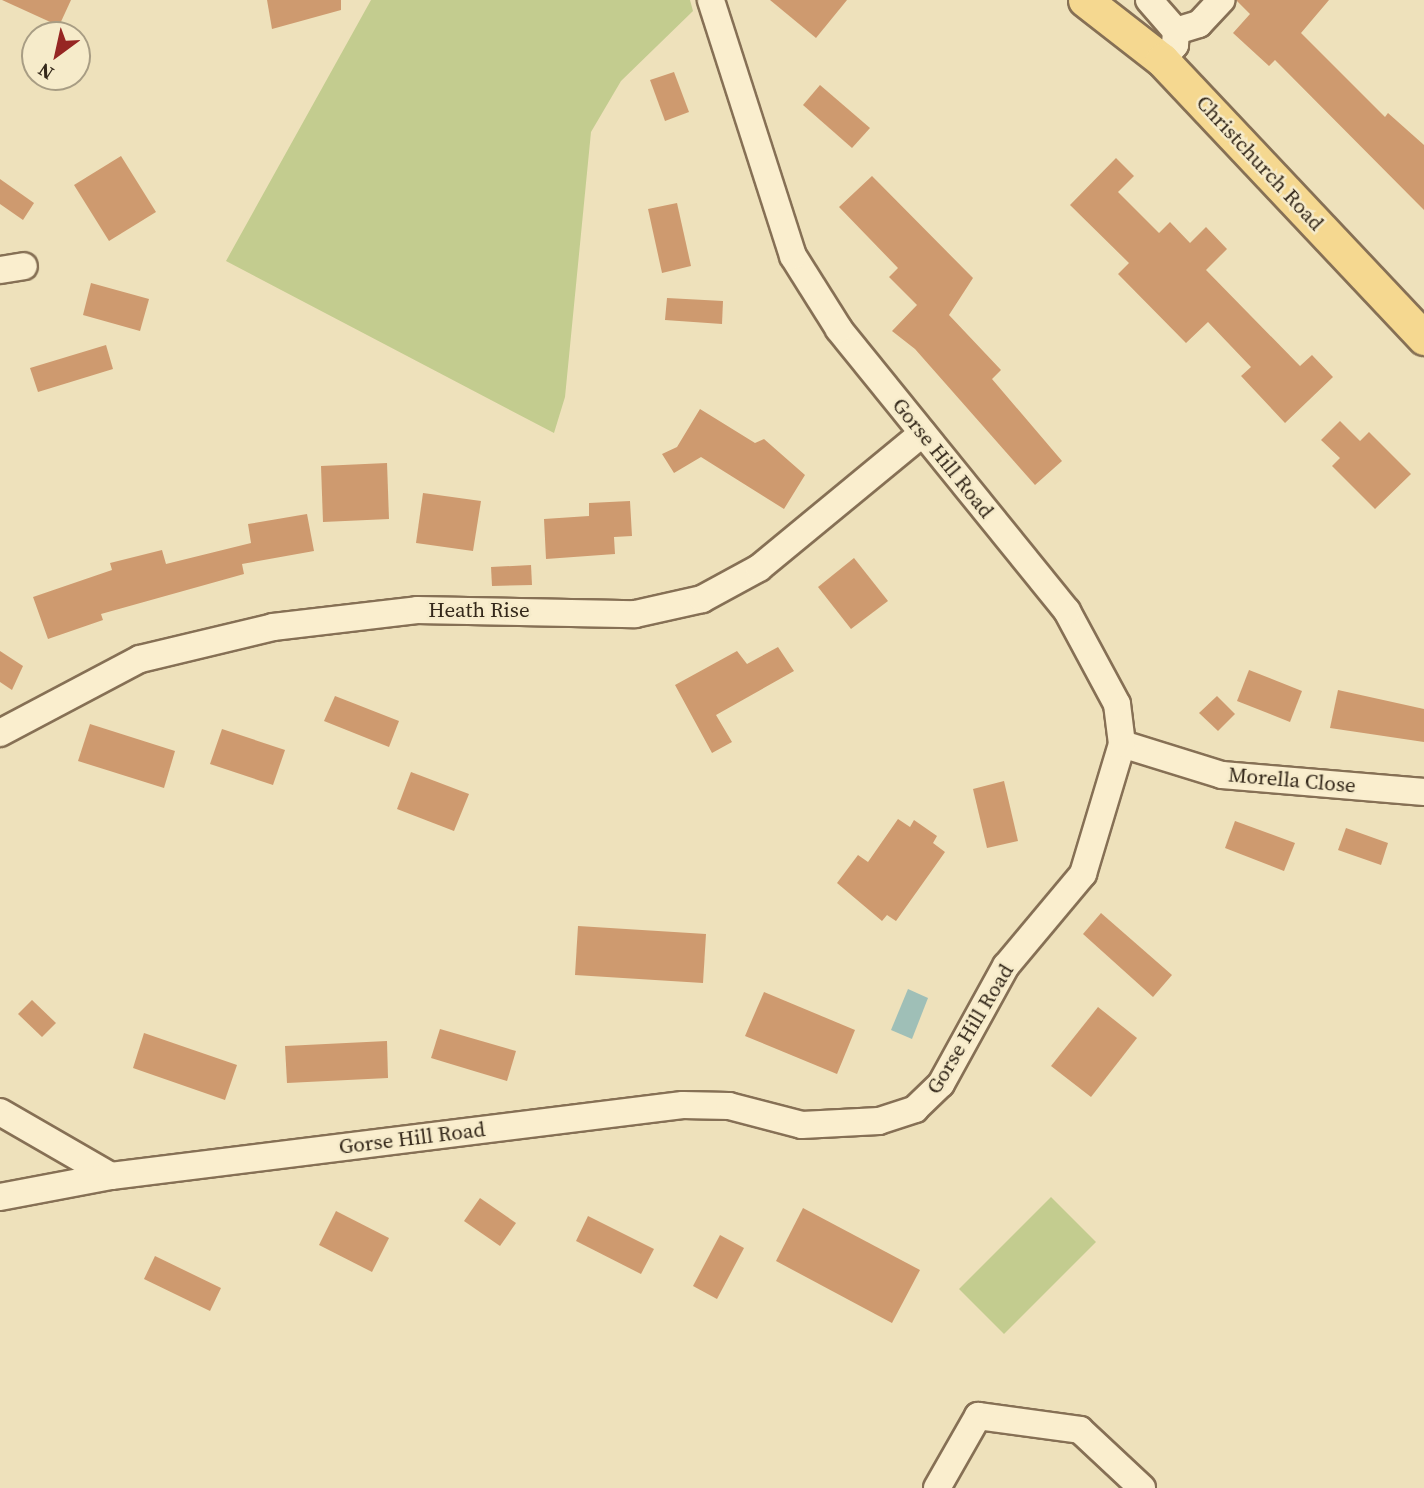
<!DOCTYPE html>
<html>
<head>
<meta charset="utf-8">
<style>
	body { margin:0 }
	#map { position:relative; width:1424px; height:1488px; overflow:hidden; background:#eee1bb; font-family:"Source Serif 4",serif }
	div>[style] { position:absolute }
	.green>* { inset:0; background:#c3cc8f }
	.water>* { inset:0; background:#9fbfb7 }
	.building>* { inset:0; background:#ce9a6f }
	.roads { filter:drop-shadow(2px 0 #867055) drop-shadow(-2px 0 #867055) drop-shadow(0 2px #867055) drop-shadow(0 -2px #867055) }
	.minor>* { height:26px; margin:-13px; padding:0 13px; transform-origin:13px; border-radius:13px; background:#faeece }
	.major>* { height:33px; margin:-16.5px; padding:0 16.5px; transform-origin:16.5px; border-radius:16.5px; background:#f5d890 }
	span { translate:-50% -50%; white-space:nowrap; text-align:center; line-height:1.15; -webkit-text-stroke:5px #f6ebca; paint-order:stroke }
	.street-label { font-size:21px; color:#34281a }
	.north { position:absolute; left:21px; top:21px; width:70px; height:70px; box-sizing:border-box; background:#f6ebca; border:2px solid #a89d84; border-radius:50%; rotate:213deg; font-size:19px; font-weight:700; line-height:28px; text-align:center; color:#34281a }
	.north::after { content:''; display:block; margin:auto; width:24px; height:32px; background:#962623; clip-path:polygon(50% 0,100% 100%,50% 72%,0 100%) }
</style>
</head>
<body>
<div id="map">
	<div class="green">
		<div style="clip-path:polygon(371px 0,690px 0,693px 11px,621px 81px,591px 132px,565px 397px,554px 433px,226px 261px)"></div>
		<div style="clip-path:polygon(1051px 1197px,1096px 1242px,1004px 1334px,959px 1289px)"></div>
	</div>
	<div class="water">
		<div style="clip-path:polygon(908px 989px,928px 998px,912px 1039px,891px 1030px)"></div>
	</div>
	<div class="building">
		<div style="clip-path:polygon(2px 0,71px 0,59px 26px)"></div>
		<div style="clip-path:polygon(267px 0,341px 0,341px 10px,272px 29px)"></div>
		<div style="clip-path:polygon(770px 0,847px 0,816px 38px)"></div>
		<div style="clip-path:polygon(1236px 0,1329px 0,1301px 33px,1385px 117px,1388px 113px,1424px 145px,1424px 210px,1275px 60px,1269px 66px,1233px 33px,1250px 14px)"></div>
		<div style="clip-path:polygon(674px 72px,689px 112px,665px 121px,650px 80px)"></div>
		<div style="clip-path:polygon(820px 85px,870px 128px,852px 148px,803px 105px)"></div>
		<div style="clip-path:polygon(121px 156px,156px 212px,109px 241px,74px 185px)"></div>
		<div style="clip-path:polygon(1116px 158px,1134px 176px,1118px 192px,1159px 233px,1170px 222px,1190px 243px,1206px 227px,1227px 249px,1206px 270px,1300px 366px,1312px 355px,1333px 377px,1285px 423px,1241px 376px,1251px 367px,1208px 322px,1186px 343px,1118px 274px,1129px 263px,1070px 205px)"></div>
		<div style="clip-path:polygon(872px 176px,973px 278px,949px 315px,1001px 370px,992px 379px,1062px 461px,1035px 485px,915px 349px,892px 331px,917px 305px,889px 277px,898px 268px,839px 207px)"></div>
		<div style="clip-path:polygon(0 179px,34px 203px,23px 220px,0 204px)"></div>
		<div style="clip-path:polygon(677px 203px,691px 266px,662px 273px,648px 209px)"></div>
		<div style="clip-path:polygon(91px 283px,149px 299px,140px 331px,83px 315px)"></div>
		<div style="clip-path:polygon(667px 298px,723px 301px,722px 324px,665px 320px)"></div>
		<div style="clip-path:polygon(106px 345px,113px 369px,38px 392px,30px 368px)"></div>
		<div style="clip-path:polygon(700px 409px,755px 443px,764px 439px,805px 475px,784px 509px,701px 457px,674px 473px,662px 454px,677px 447px)"></div>
		<div style="clip-path:polygon(1340px 421px,1360px 441px,1369px 432px,1411px 474px,1375px 509px,1332px 466px,1340px 458px,1321px 440px)"></div>
		<div style="clip-path:polygon(387px 463px,389px 519px,323px 522px,321px 466px)"></div>
		<div style="clip-path:polygon(423px 493px,481px 501px,473px 551px,416px 543px)"></div>
		<div style="clip-path:polygon(630px 501px,632px 536px,614px 537px,615px 554px,546px 559px,544px 519px,589px 516px,589px 503px)"></div>
		<div style="clip-path:polygon(307px 514px,314px 551px,242px 564px,244px 574px,101px 614px,103px 620px,48px 639px,33px 597px,112px 570px,110px 563px,162px 550px,166px 564px,251px 543px,248px 524px)"></div>
		<div style="clip-path:polygon(854px 558px,888px 601px,851px 629px,818px 587px)"></div>
		<div style="clip-path:polygon(531px 565px,532px 585px,492px 586px,491px 567px)"></div>
		<div style="clip-path:polygon(778px 647px,794px 671px,716px 715px,732px 742px,712px 753px,675px 685px,737px 651px,747px 664px)"></div>
		<div style="clip-path:polygon(0 651px,23px 666px,12px 690px,0 682px)"></div>
		<div style="clip-path:polygon(1249px 670px,1302px 691px,1290px 722px,1237px 701px)"></div>
		<div style="clip-path:polygon(1338px 690px,1424px 709px,1424px 742px,1330px 728px)"></div>
		<div style="clip-path:polygon(335px 696px,399px 721px,389px 747px,324px 721px)"></div>
		<div style="clip-path:polygon(1217px 696px,1235px 714px,1218px 731px,1199px 713px)"></div>
		<div style="clip-path:polygon(90px 724px,175px 751px,164px 788px,78px 761px)"></div>
		<div style="clip-path:polygon(222px 729px,285px 750px,273px 785px,210px 764px)"></div>
		<div style="clip-path:polygon(411px 772px,469px 794px,454px 831px,397px 809px)"></div>
		<div style="clip-path:polygon(1004px 781px,1018px 841px,987px 848px,973px 789px)"></div>
		<div style="clip-path:polygon(898px 819px,910px 827px,914px 820px,937px 836px,933px 843px,945px 852px,896px 921px,887px 915px,882px 921px,837px 883px,858px 855px,868px 862px)"></div>
		<div style="clip-path:polygon(1235px 821px,1295px 843px,1284px 871px,1225px 848px)"></div>
		<div style="clip-path:polygon(1346px 828px,1388px 843px,1381px 865px,1338px 850px)"></div>
		<div style="clip-path:polygon(1101px 913px,1172px 975px,1153px 997px,1083px 934px)"></div>
		<div style="clip-path:polygon(578px 926px,706px 934px,703px 983px,575px 975px)"></div>
		<div style="clip-path:polygon(764px 992px,855px 1030px,837px 1074px,745px 1036px)"></div>
		<div style="clip-path:polygon(32px 1000px,56px 1023px,42px 1037px,18px 1014px)"></div>
		<div style="clip-path:polygon(1098px 1007px,1137px 1038px,1091px 1097px,1051px 1066px)"></div>
		<div style="clip-path:polygon(440px 1029px,516px 1051px,507px 1081px,431px 1058px)"></div>
		<div style="clip-path:polygon(144px 1033px,237px 1065px,225px 1100px,133px 1068px)"></div>
		<div style="clip-path:polygon(387px 1041px,388px 1078px,287px 1083px,285px 1046px)"></div>
		<div style="clip-path:polygon(480px 1198px,516px 1223px,500px 1246px,464px 1221px)"></div>
		<div style="clip-path:polygon(803px 1208px,920px 1270px,892px 1323px,776px 1261px)"></div>
		<div style="clip-path:polygon(336px 1211px,389px 1238px,372px 1272px,319px 1245px)"></div>
		<div style="clip-path:polygon(588px 1216px,654px 1249px,641px 1274px,576px 1241px)"></div>
		<div style="clip-path:polygon(720px 1235px,744px 1248px,717px 1299px,693px 1286px)"></div>
		<div style="clip-path:polygon(155px 1256px,221px 1288px,210px 1311px,144px 1279px)"></div>
	</div>
	<div class="roads">
		<div class="minor">
			<div style="left:1149px;top:0;width:41px;rotate:48.9deg"></div>
			<div style="left:1176px;top:31px;width:14px;rotate:94deg"></div>
			<div style="left:1175px;top:45px;width:20px;rotate:131deg"></div>
			<div style="left:1176px;top:31px;width:24px;rotate:-17deg"></div>
			<div style="left:1199px;top:24px;width:33px;rotate:-47deg"></div>
			<div style="left:0;top:270px;width:24px;rotate:-9deg"></div>
			<div style="left:0;top:733px;width:158px;rotate:-27.9deg"></div>
			<div style="left:140px;top:659px;width:137px;rotate:-13.5deg"></div>
			<div style="left:273px;top:627px;width:145px;rotate:-6.7deg"></div>
			<div style="left:417px;top:610px;width:218px;rotate:1.1deg"></div>
			<div style="left:635px;top:614px;width:69px;rotate:-12.6deg"></div>
			<div style="left:702px;top:599px;width:65px;rotate:-28.5deg"></div>
			<div style="left:759px;top:568px;width:212px;rotate:-39.5deg"></div>
			<div style="left:1122px;top:744px;width:105px;rotate:17.2deg"></div>
			<div style="left:1222px;top:775px;width:203px;rotate:4.8deg"></div>
			<div style="left:0;top:1112px;width:128px;rotate:30deg"></div>
			<div style="left:0;top:1197px;width:113px;rotate:-10.7deg"></div>
			<div style="left:111px;top:1176px;width:576px;rotate:-7.08deg"></div>
			<div style="left:683px;top:1105px;width:46px;rotate:1.2deg"></div>
			<div style="left:729px;top:1106px;width:75px;rotate:14.6deg"></div>
			<div style="left:802px;top:1125px;width:77px;rotate:-3deg"></div>
			<div style="left:879px;top:1121px;width:38px;rotate:-18deg"></div>
			<div style="left:915px;top:1109px;width:36px;rotate:-44deg"></div>
			<div style="left:941px;top:1084px;width:135px;rotate:-61.2deg"></div>
			<div style="left:1006px;top:966px;width:120px;rotate:-50.1deg"></div>
			<div style="left:1083px;top:874px;width:136px;rotate:-73.3deg"></div>
			<div style="left:1122px;top:744px;width:40px;rotate:-97.1deg"></div>
			<div style="left:1117px;top:704px;width:106px;rotate:-118.3deg"></div>
			<div style="left:1067px;top:611px;width:363px;rotate:-129deg"></div>
			<div style="left:839px;top:329px;width:86px;rotate:-122.2deg"></div>
			<div style="left:793px;top:256px;width:269px;rotate:-107.8deg"></div>
			<div style="left:937px;top:1488px;width:83px;rotate:-60.3deg"></div>
			<div style="left:978px;top:1416px;width:103px;rotate:7.8deg"></div>
			<div style="left:1080px;top:1430px;width:85px;rotate:43.1deg"></div>
		</div>
		<div class="major">
			<div style="left:1085px;top:0;width:98px;rotate:37.9deg"></div>
			<div style="left:1162px;top:60px;width:382px;rotate:46.7deg"></div>
		</div>
	</div>
	<div class="street-label">
		<span style="left:1260px;top:163px;rotate:47deg">Christchurch Road</span>
		<span style="left:943px;top:458px;rotate:51deg">Gorse Hill Road</span>
		<span style="left:479px;top:610px">Heath Rise</span>
		<span style="left:1292px;top:780px;rotate:5deg">Morella Close</span>
		<span style="left:970px;top:1029px;rotate:-59deg">Gorse Hill Road</span>
		<span style="left:412px;top:1138px;rotate:-7deg">Gorse Hill Road</span>
	</div>
	<div class="north">N</div>
</div>
</body>
</html>
